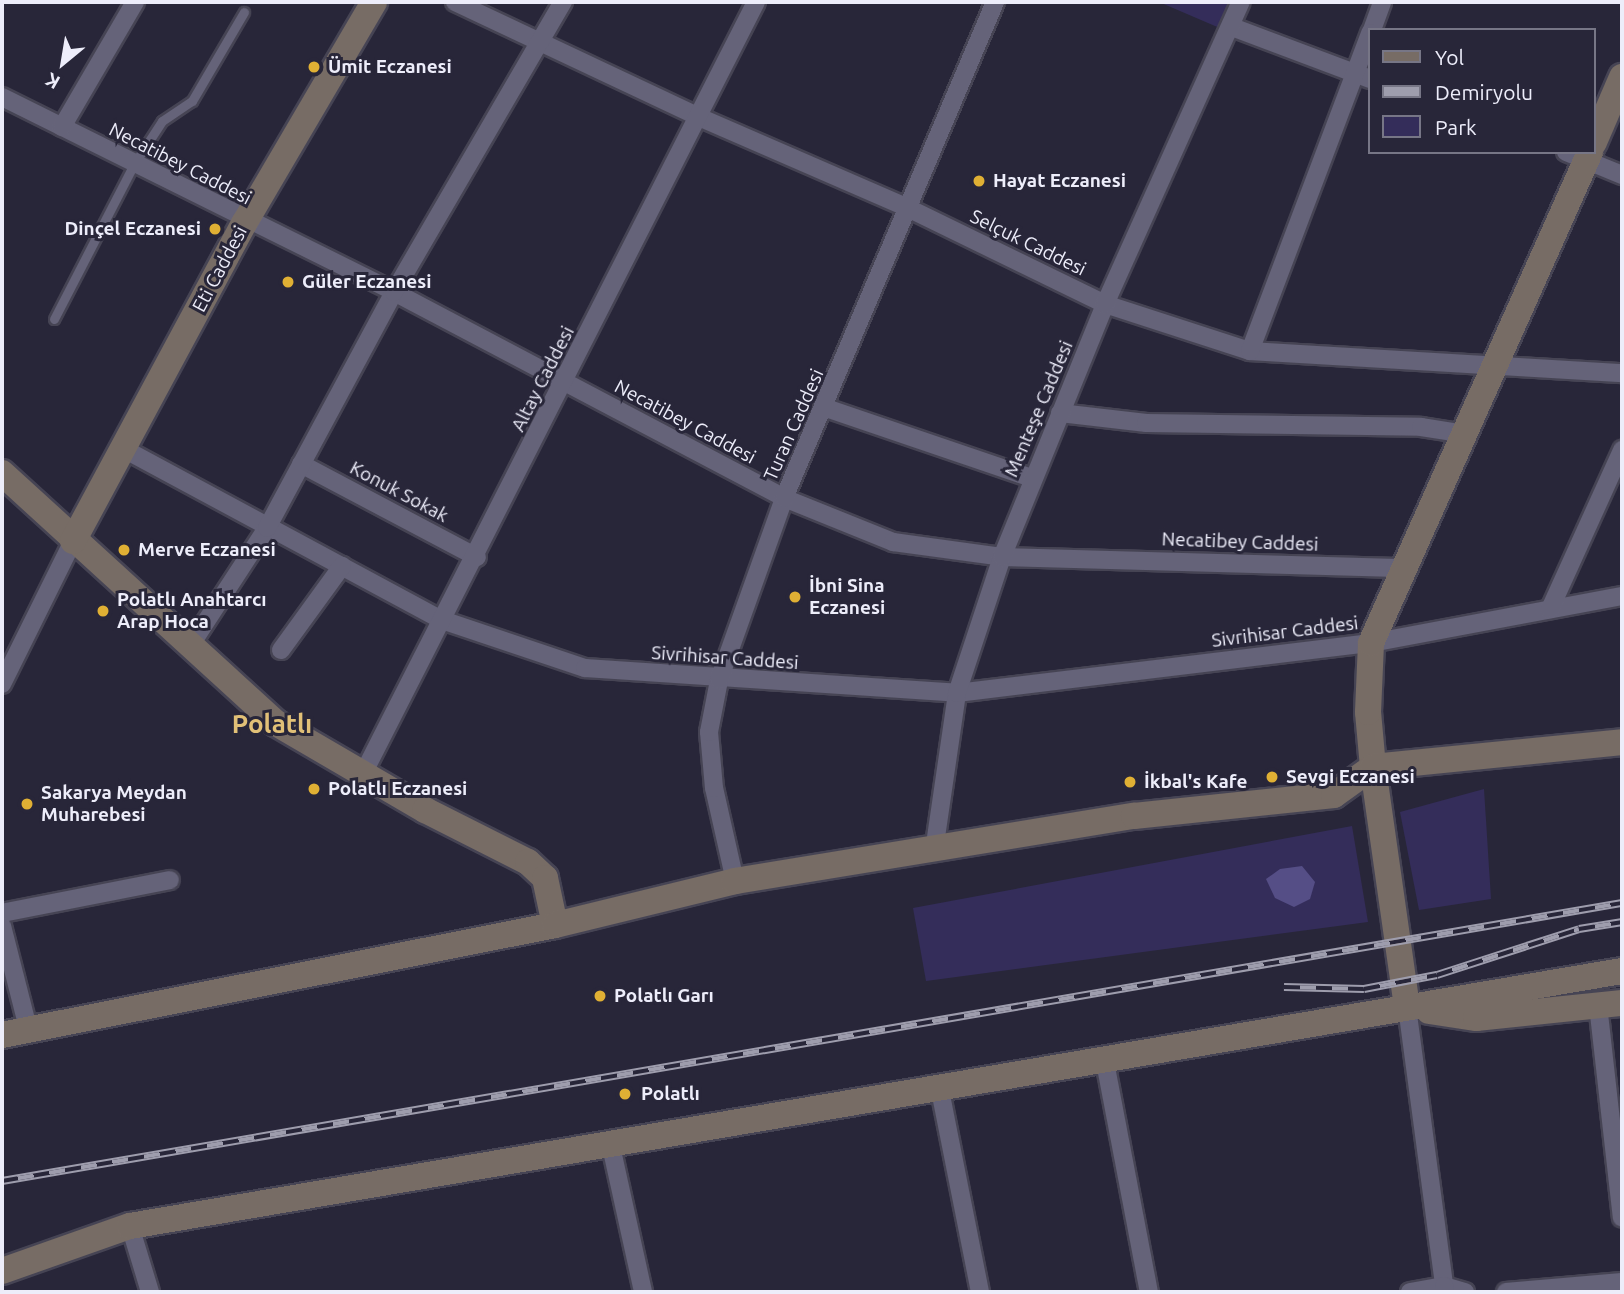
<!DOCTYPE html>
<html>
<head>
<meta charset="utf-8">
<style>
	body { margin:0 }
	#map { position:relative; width:1624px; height:1294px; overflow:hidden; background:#282639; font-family:Ubuntu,sans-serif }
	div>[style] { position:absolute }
	.green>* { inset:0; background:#342d5a }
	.water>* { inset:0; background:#554e86 }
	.roads { filter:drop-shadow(2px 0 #464454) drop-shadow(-2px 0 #464454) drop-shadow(0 2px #464454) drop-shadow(0 -2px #464454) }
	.lane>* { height:9px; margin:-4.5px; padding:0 4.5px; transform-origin:4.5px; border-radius:4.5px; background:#656379 }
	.street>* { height:18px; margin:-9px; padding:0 9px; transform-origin:9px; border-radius:9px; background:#656379 }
	.secondary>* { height:26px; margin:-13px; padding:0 13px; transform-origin:13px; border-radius:13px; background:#776c65 }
	.rail>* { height:8px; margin-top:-4px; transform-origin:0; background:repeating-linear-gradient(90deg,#282639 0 16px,#9e9dad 0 32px); box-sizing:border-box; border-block:2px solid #9e9dad }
	.dots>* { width:19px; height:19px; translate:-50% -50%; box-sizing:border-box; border:4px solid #282639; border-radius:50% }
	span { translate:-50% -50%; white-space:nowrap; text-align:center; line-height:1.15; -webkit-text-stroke:6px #282639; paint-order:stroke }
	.poi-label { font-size:19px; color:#ededfa; font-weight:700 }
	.left { translate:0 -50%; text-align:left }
	.right { translate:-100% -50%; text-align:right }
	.street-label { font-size:19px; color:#ededfa }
	.district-label { font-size:26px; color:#e1c077; font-weight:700 }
	.frame { position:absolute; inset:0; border:4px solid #ededfa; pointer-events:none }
	.legend { position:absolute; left:1368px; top:28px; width:228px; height:126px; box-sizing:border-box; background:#282639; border:2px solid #777686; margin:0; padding:9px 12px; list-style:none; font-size:21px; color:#ededfa }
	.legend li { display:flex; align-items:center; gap:14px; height:35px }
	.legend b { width:35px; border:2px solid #777686 }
	.north { position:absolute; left:28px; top:28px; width:70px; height:70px; -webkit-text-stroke:5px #282639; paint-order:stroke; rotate:210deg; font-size:19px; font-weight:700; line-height:28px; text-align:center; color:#ededfa }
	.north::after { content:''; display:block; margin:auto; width:24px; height:32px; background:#ededfa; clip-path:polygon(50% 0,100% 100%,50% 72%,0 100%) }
</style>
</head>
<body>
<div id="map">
	<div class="green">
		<div style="clip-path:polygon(1159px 2px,1233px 2px,1222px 29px)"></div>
		<div style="clip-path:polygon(1484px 789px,1491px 899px,1419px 910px,1400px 812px)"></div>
		<div style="clip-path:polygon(1352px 826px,1368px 922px,926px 981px,913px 908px)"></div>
	</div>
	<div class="water">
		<div style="clip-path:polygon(1302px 866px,1315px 882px,1310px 899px,1294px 907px,1275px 898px,1266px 879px,1280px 869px)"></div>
	</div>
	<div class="roads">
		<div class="lane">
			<div style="left:54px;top:319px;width:174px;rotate:-62.7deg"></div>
			<div style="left:134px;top:164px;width:51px;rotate:-56.9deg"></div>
			<div style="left:162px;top:121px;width:36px;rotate:-34deg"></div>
			<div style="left:192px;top:101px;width:103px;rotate:-59.7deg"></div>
		</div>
		<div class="street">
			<div style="left:455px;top:2px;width:270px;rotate:25.2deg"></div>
			<div style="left:699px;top:117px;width:228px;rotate:23.5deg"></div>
			<div style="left:908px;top:208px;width:219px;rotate:26deg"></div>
			<div style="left:1105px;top:304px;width:152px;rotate:18deg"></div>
			<div style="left:1250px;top:351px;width:373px;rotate:3.4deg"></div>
			<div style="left:1232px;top:27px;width:147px;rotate:20.6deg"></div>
			<div style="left:1372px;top:30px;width:30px;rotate:-70deg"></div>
			<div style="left:2px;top:97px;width:438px;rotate:26.4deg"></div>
			<div style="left:394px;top:292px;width:441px;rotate:27.8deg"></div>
			<div style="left:784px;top:498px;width:118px;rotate:22deg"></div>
			<div style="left:893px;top:542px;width:110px;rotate:7.8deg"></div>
			<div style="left:1002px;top:557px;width:405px;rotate:1.6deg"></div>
			<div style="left:62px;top:127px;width:145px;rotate:-59.7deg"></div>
			<div style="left:1566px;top:152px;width:61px;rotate:22.3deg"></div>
			<div style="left:1250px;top:351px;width:340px;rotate:-69.3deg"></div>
			<div style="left:826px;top:408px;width:218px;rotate:18.8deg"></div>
			<div style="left:1060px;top:413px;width:87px;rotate:6.6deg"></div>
			<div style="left:1146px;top:423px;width:275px;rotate:0.8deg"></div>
			<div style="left:1421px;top:427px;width:46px;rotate:8.8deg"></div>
			<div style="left:124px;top:449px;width:361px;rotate:28.3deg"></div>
			<div style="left:442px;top:620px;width:151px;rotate:18.6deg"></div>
			<div style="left:585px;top:668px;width:373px;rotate:3.8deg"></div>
			<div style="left:957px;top:693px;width:417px;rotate:-6.9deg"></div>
			<div style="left:1371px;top:643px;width:255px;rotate:-10.6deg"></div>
			<div style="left:301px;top:464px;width:199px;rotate:27.9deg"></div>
			<div style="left:1550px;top:609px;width:175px;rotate:-65.6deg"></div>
			<div style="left:190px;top:646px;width:141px;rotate:-56.9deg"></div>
			<div style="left:267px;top:528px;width:268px;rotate:-61.7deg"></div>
			<div style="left:394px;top:292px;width:336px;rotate:-59.8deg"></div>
			<div style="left:281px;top:650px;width:104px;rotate:-54deg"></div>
			<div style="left:2px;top:684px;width:160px;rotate:-63.6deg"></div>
			<div style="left:363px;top:774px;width:866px;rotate:-63.02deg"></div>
			<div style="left:934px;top:851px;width:160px;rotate:-81.7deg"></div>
			<div style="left:957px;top:693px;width:143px;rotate:-71.7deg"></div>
			<div style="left:1002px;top:557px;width:273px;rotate:-67.8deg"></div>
			<div style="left:1105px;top:304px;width:331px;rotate:-65.8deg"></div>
			<div style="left:735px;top:881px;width:95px;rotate:-102.7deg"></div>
			<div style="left:714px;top:788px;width:56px;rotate:-95.1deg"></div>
			<div style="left:709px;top:732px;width:53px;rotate:-79.1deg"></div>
			<div style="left:719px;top:680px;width:193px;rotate:-70.3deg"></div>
			<div style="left:784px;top:498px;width:539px;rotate:-66.95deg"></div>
			<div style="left:2px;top:913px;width:171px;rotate:-11.1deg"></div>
			<div style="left:2px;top:926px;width:109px;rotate:75.7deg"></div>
			<div style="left:1598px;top:1005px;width:214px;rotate:83.6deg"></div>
			<div style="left:1407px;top:1007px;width:281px;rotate:82.4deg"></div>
			<div style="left:1444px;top:1286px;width:22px;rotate:16deg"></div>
			<div style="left:1105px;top:1062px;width:234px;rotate:79.2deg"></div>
			<div style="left:939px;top:1085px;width:211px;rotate:78.8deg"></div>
			<div style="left:611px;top:1146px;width:149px;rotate:77.6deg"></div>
			<div style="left:130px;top:1226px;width:69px;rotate:73.1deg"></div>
			<div style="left:1410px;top:1292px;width:35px;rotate:-10deg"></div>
			<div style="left:1444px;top:1286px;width:6px;rotate:81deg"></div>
			<div style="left:1506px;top:1292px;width:116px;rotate:-4.9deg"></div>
		</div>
		<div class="secondary">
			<div style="left:1594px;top:142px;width:71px;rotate:-66.7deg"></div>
			<div style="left:2px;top:473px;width:371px;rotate:42.4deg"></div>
			<div style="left:276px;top:723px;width:173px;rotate:30.3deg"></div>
			<div style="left:425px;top:810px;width:115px;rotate:26.8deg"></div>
			<div style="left:528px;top:862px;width:23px;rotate:43deg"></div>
			<div style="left:545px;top:878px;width:48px;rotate:78deg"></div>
			<div style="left:73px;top:541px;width:362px;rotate:-61.7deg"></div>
			<div style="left:245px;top:222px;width:255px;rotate:-59.6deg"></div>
			<div style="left:1407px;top:1007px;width:242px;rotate:-98.1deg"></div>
			<div style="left:1373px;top:767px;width:55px;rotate:-95.2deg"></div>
			<div style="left:1368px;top:712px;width:69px;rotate:-87.5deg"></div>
			<div style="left:1371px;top:643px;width:538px;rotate:-65.96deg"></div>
			<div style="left:1429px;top:1011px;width:48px;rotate:8.5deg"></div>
			<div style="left:1476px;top:1018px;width:147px;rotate:-5.9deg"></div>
			<div style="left:2px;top:1035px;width:564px;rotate:-11.25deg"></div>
			<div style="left:555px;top:925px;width:185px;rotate:-13.7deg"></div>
			<div style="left:735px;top:881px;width:404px;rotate:-9.3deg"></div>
			<div style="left:1134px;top:816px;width:201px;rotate:-6deg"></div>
			<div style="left:1334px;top:795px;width:48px;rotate:-35.7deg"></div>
			<div style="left:1373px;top:767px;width:250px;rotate:-5.7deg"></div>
			<div style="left:2px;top:1271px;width:136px;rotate:-19.4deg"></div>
			<div style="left:130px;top:1226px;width:1514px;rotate:-9.7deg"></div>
		</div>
	</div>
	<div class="rail">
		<div style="left:1284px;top:987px;width:80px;rotate:1.4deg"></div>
		<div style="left:1364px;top:989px;width:74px;rotate:-10.9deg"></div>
		<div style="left:1437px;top:975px;width:149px;rotate:-17.9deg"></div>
		<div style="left:1579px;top:929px;width:44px;rotate:-9.2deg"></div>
		<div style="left:2px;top:1181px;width:1644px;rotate:-9.74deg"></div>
	</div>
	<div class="dots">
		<div style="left:314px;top:67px;background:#e0b034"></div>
		<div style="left:979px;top:181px;background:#e0b034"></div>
		<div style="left:215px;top:229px;background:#e0b034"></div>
		<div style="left:288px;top:282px;background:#e0b034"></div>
		<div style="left:124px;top:550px;background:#e0b034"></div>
		<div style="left:795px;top:597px;background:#e0b034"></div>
		<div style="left:103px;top:611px;background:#e0b034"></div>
		<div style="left:1272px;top:777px;background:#e0b034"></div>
		<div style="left:1130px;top:782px;background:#e0b034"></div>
		<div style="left:314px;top:789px;background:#e0b034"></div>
		<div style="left:27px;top:804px;background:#e0b034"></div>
		<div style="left:600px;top:996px;background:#e0b034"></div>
		<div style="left:625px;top:1094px;background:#e0b034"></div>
	</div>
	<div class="poi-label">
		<span class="left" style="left:328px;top:67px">Ümit Eczanesi</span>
		<span class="left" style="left:993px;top:181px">Hayat Eczanesi</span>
		<span class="right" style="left:201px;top:229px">Dinçel Eczanesi</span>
		<span class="left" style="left:302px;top:282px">Güler Eczanesi</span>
		<span class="left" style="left:138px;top:550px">Merve Eczanesi</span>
		<span class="left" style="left:809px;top:597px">İbni Sina<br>Eczanesi</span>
		<span class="left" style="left:117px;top:611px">Polatlı Anahtarcı<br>Arap Hoca</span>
		<span class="left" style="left:1286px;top:777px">Sevgi Eczanesi</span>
		<span class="left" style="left:1144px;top:782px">İkbal's Kafe</span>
		<span class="left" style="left:328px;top:789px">Polatlı Eczanesi</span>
		<span class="left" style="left:41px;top:804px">Sakarya Meydan<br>Muharebesi</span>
		<span class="left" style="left:614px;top:996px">Polatlı Garı</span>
		<span class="left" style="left:641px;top:1094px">Polatlı</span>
	</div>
	<div class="street-label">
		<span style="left:180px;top:164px;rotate:27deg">Necatibey Caddesi</span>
		<span style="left:1028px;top:243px;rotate:26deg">Selçuk Caddesi</span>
		<span style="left:220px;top:269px;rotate:-62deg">Eti Caddesi</span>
		<span style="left:543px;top:379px;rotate:-63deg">Altay Caddesi</span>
		<span style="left:1039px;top:409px;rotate:-67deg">Menteşe Caddesi</span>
		<span style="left:685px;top:422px;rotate:28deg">Necatibey Caddesi</span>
		<span style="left:794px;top:425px;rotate:-66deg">Turan Caddesi</span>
		<span style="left:399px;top:492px;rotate:28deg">Konuk Sokak</span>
		<span style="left:1240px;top:542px;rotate:2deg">Necatibey Caddesi</span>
		<span style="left:1285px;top:632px;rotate:-7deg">Sivrihisar Caddesi</span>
		<span style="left:725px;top:658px;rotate:4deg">Sivrihisar Caddesi</span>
	</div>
	<div class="district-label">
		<span style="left:272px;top:724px">Polatlı</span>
	</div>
	<div class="frame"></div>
	<ul class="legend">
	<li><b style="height:9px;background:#776c65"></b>Yol</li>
	<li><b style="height:9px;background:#9e9dad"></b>Demiryolu</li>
	<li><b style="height:19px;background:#342d5a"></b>Park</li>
	</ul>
	<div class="north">K</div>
</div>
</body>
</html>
